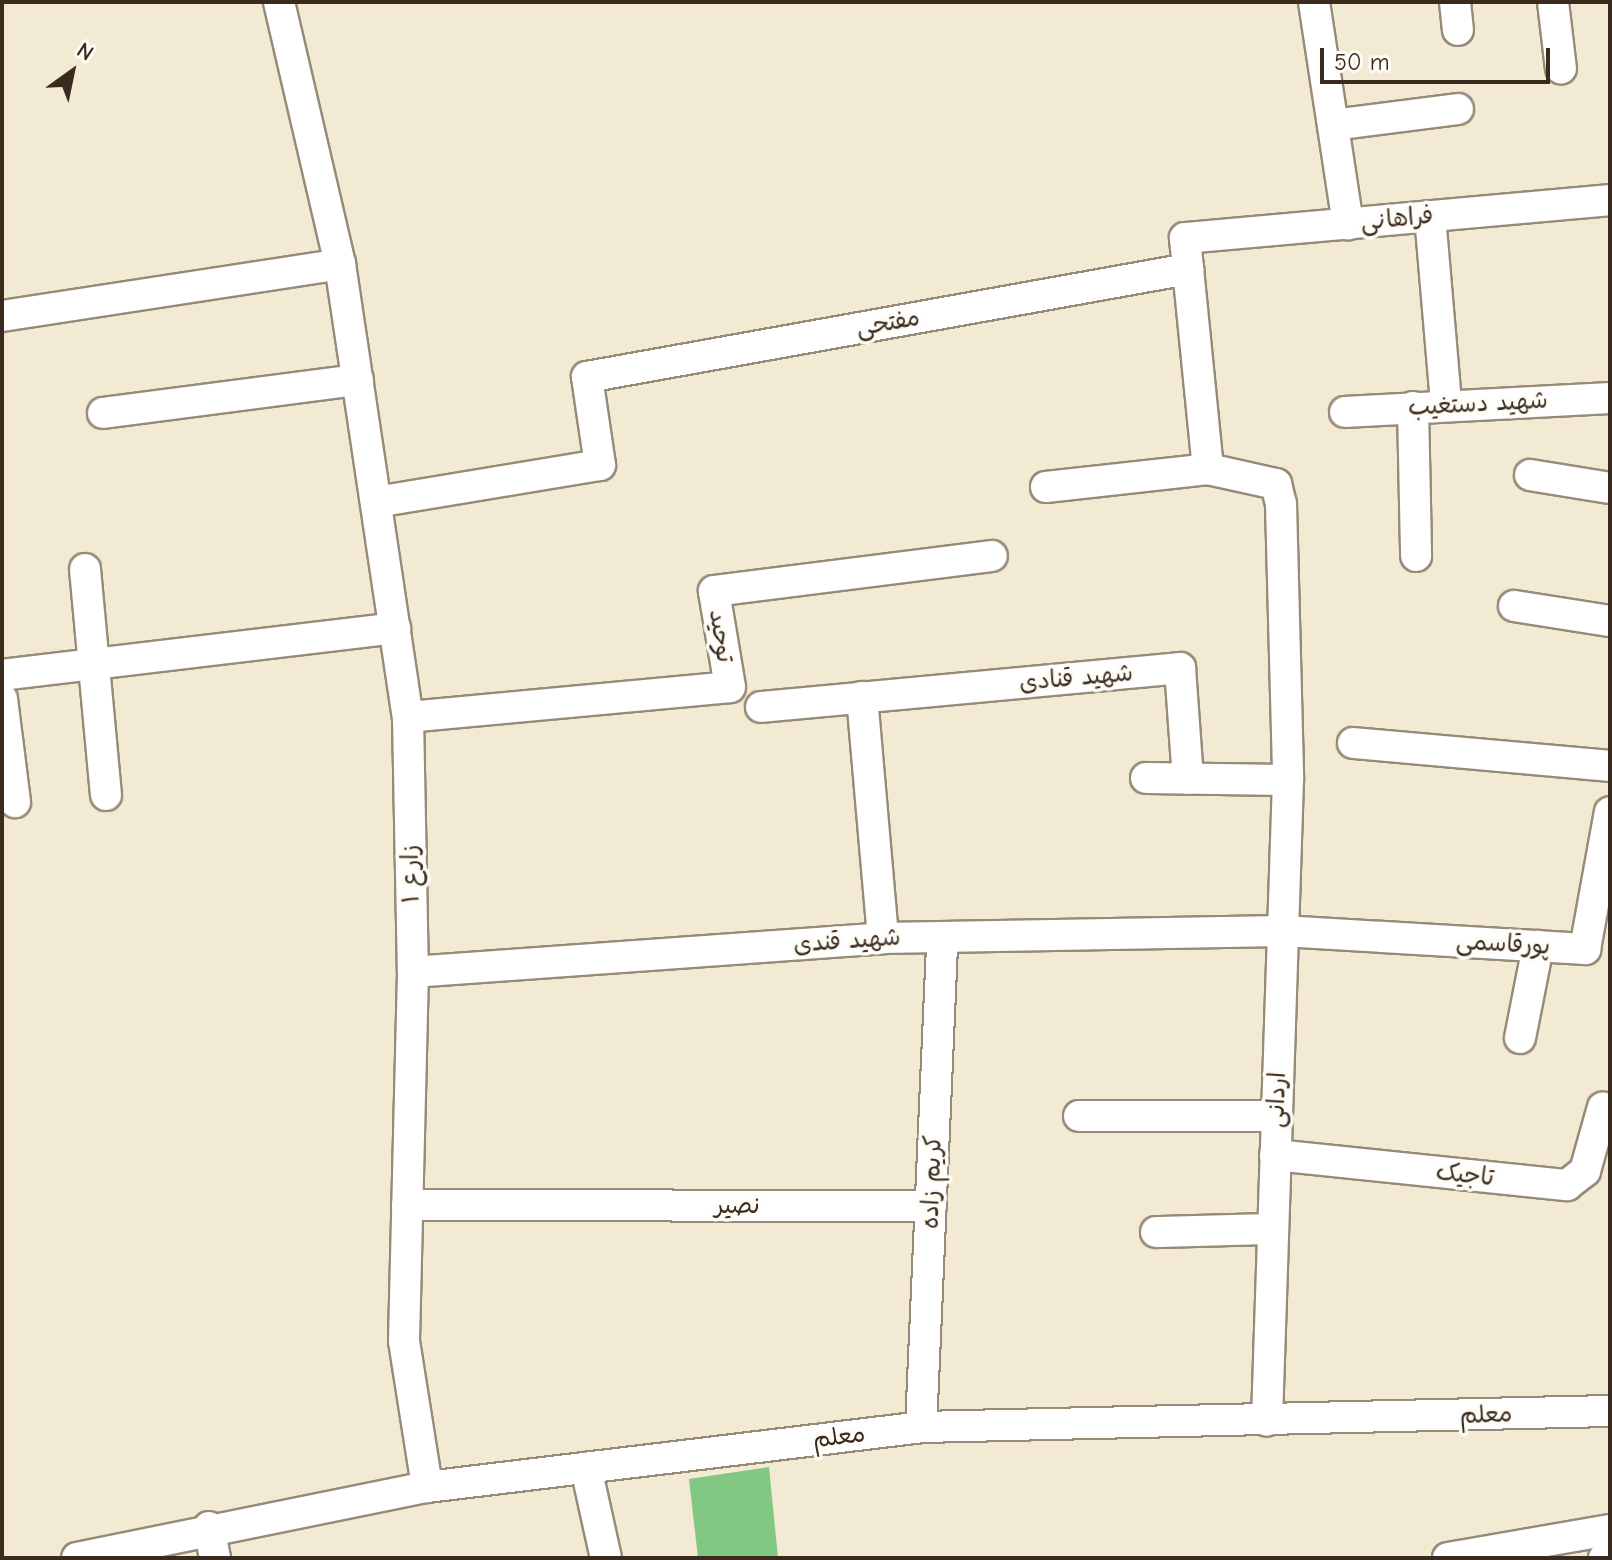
<!DOCTYPE html>
<html>
<head>
<meta charset="utf-8">
<style>
	body { margin:0 }
	#map { position:relative; width:1612px; height:1560px; overflow:hidden; background:#f3ead3; font-family:"Comic Neue","Playpen Sans Arabic",sans-serif }
	div>[style] { position:absolute }
	.green>* { inset:0; background:#82c883 }
	.roads { filter:drop-shadow(2px 0 #978a78) drop-shadow(-2px 0 #978a78) drop-shadow(0 2px #978a78) drop-shadow(0 -2px #978a78) }
	.minor>* { height:30px; margin:-15px; padding:0 15px; transform-origin:15px; border-radius:15px; background:#fff }
	span { translate:-50% -50%; white-space:nowrap; text-align:center; line-height:1.15; -webkit-text-stroke:7px #fdfcf7; paint-order:stroke }
	.street-label { font-size:24px; color:#3b2a1e }
	.frame { position:absolute; inset:0; border:4px solid #3b2a1e; pointer-events:none }
	.north { position:absolute; left:32px; top:32px; width:80px; height:80px; -webkit-text-stroke:6px #fdfcf7; paint-order:stroke; rotate:33deg; font-size:22px; font-weight:700; line-height:32px; text-align:center; color:#3b2a1e }
	.north::after { content:''; display:block; margin:auto; width:28px; height:36px; background:#3b2a1e; clip-path:polygon(50% 0,100% 100%,50% 72%,0 100%) }
	.scale { position:absolute; left:1320px; top:48px; width:230px; height:36px; box-sizing:border-box; border:4px solid #3b2a1e; border-top:0; padding-left:10px; font-size:24px; line-height:28px; white-space:nowrap; color:#3b2a1e; -webkit-text-stroke:6px #fdfcf7; paint-order:stroke }
</style>
</head>
<body>
<div id="map">
	<div class="green">
		<div style="clip-path:polygon(769px 1467px,778px 1558px,698px 1558px,689px 1479px)"></div>
	</div>
	<div class="roads">
		<div class="minor">
			<div style="left:279px;top:2px;width:269px;rotate:76.9deg"></div>
			<div style="left:340px;top:264px;width:458px;rotate:81.5deg"></div>
			<div style="left:408px;top:717px;width:255px;rotate:88.9deg"></div>
			<div style="left:413px;top:972px;width:369px;rotate:91.4deg"></div>
			<div style="left:404px;top:1341px;width:148px;rotate:81deg"></div>
			<div style="left:1314px;top:2px;width:225px;rotate:81.3deg"></div>
			<div style="left:1455px;top:2px;width:28px;rotate:84deg"></div>
			<div style="left:1553px;top:2px;width:67px;rotate:83.2deg"></div>
			<div style="left:1333px;top:125px;width:126px;rotate:-7.3deg"></div>
			<div style="left:1430px;top:216px;width:189px;rotate:85.1deg"></div>
			<div style="left:2px;top:316px;width:342px;rotate:-8.7deg"></div>
			<div style="left:1413px;top:407px;width:149px;rotate:88.8deg"></div>
			<div style="left:1345px;top:412px;width:265px;rotate:-3deg"></div>
			<div style="left:103px;top:413px;width:257px;rotate:-7.4deg"></div>
			<div style="left:1208px;top:469px;width:232px;rotate:-95.7deg"></div>
			<div style="left:1185px;top:238px;width:427px;rotate:-5.1deg"></div>
			<div style="left:1530px;top:475px;width:81px;rotate:9.2deg"></div>
			<div style="left:1046px;top:487px;width:163px;rotate:-6.3deg"></div>
			<div style="left:1208px;top:469px;width:70px;rotate:12.4deg"></div>
			<div style="left:1276px;top:484px;width:21px;rotate:76deg"></div>
			<div style="left:1281px;top:504px;width:276px;rotate:88.5deg"></div>
			<div style="left:1288px;top:780px;width:641px;rotate:91.88deg"></div>
			<div style="left:376px;top:502px;width:227px;rotate:-9.4deg"></div>
			<div style="left:600px;top:465px;width:89px;rotate:-98.4deg"></div>
			<div style="left:587px;top:377px;width:611px;rotate:-10.19deg"></div>
			<div style="left:85px;top:569px;width:227px;rotate:84.7deg"></div>
			<div style="left:1514px;top:606px;width:97px;rotate:8.9deg"></div>
			<div style="left:2px;top:675px;width:396px;rotate:-6.8deg"></div>
			<div style="left:862px;top:697px;width:242px;rotate:85deg"></div>
			<div style="left:2px;top:699px;width:104px;rotate:82.8deg"></div>
			<div style="left:761px;top:707px;width:421px;rotate:-5.3deg"></div>
			<div style="left:1180px;top:668px;width:111px;rotate:85.9deg"></div>
			<div style="left:408px;top:717px;width:323px;rotate:-5.3deg"></div>
			<div style="left:730px;top:687px;width:97px;rotate:-99.5deg"></div>
			<div style="left:714px;top:591px;width:280px;rotate:-7.2deg"></div>
			<div style="left:1353px;top:743px;width:258px;rotate:5.1deg"></div>
			<div style="left:1146px;top:778px;width:142px;rotate:0.8deg"></div>
			<div style="left:413px;top:972px;width:471px;rotate:-4.1deg"></div>
			<div style="left:883px;top:938px;width:399px;rotate:-1deg"></div>
			<div style="left:1282px;top:931px;width:304px;rotate:3.4deg"></div>
			<div style="left:1585px;top:949px;width:139px;rotate:-79.7deg"></div>
			<div style="left:1520px;top:1038px;width:94px;rotate:-78.9deg"></div>
			<div style="left:1079px;top:1116px;width:197px"></div>
			<div style="left:1275px;top:1155px;width:294px;rotate:5.9deg"></div>
			<div style="left:1567px;top:1185px;width:23px;rotate:-38deg"></div>
			<div style="left:1585px;top:1171px;width:66px;rotate:-74.3deg"></div>
			<div style="left:407px;top:1205px;width:524px;rotate:0.11deg"></div>
			<div style="left:1156px;top:1232px;width:116px;rotate:-1.5deg"></div>
			<div style="left:921px;top:1427px;width:490px;rotate:-87.5deg"></div>
			<div style="left:586px;top:1468px;width:92px;rotate:77.5deg"></div>
			<div style="left:209px;top:1527px;width:32px;rotate:79deg"></div>
			<div style="left:77px;top:1558px;width:357px;rotate:-11.5deg"></div>
			<div style="left:427px;top:1487px;width:498px;rotate:-6.9deg"></div>
			<div style="left:921px;top:1427px;width:689px;rotate:-1.33deg"></div>
			<div style="left:1448px;top:1558px;width:164px;rotate:-9.8deg"></div>
			<div style="left:1604px;top:1558px;width:6px;rotate:-9deg"></div>
		</div>
	</div>
	<div class="street-label">
		<span style="left:1397px;top:219px;rotate:-6deg">فراهانی</span>
		<span style="left:888px;top:323px;rotate:-10deg">مفتحی</span>
		<span style="left:1478px;top:404px;rotate:-3deg">شهید دستغیب</span>
		<span style="left:721px;top:636px;rotate:81deg">توحید</span>
		<span style="left:1076px;top:678px;rotate:-5deg">شهید قنادی</span>
		<span style="left:411px;top:874px;rotate:-91deg">زارع ۱</span>
		<span style="left:847px;top:941px;rotate:-4deg">شهید قندی</span>
		<span style="left:1503px;top:944px;rotate:3deg">پورقاسمی</span>
		<span style="left:1277px;top:1100px;rotate:-88deg">اردانی</span>
		<span style="left:1465px;top:1175px;rotate:6deg">تاجیک</span>
		<span style="left:932px;top:1182px;rotate:-88deg">کریم زاده</span>
		<span style="left:737px;top:1206px">نصیر</span>
		<span style="left:1486px;top:1415px;rotate:-2deg">معلم</span>
		<span style="left:839px;top:1437px;rotate:-7deg">معلم</span>
	</div>
	<div class="frame"></div>
	<div class="north">N</div>
	<div class="scale">50 m</div>
</div>
</body>
</html>
